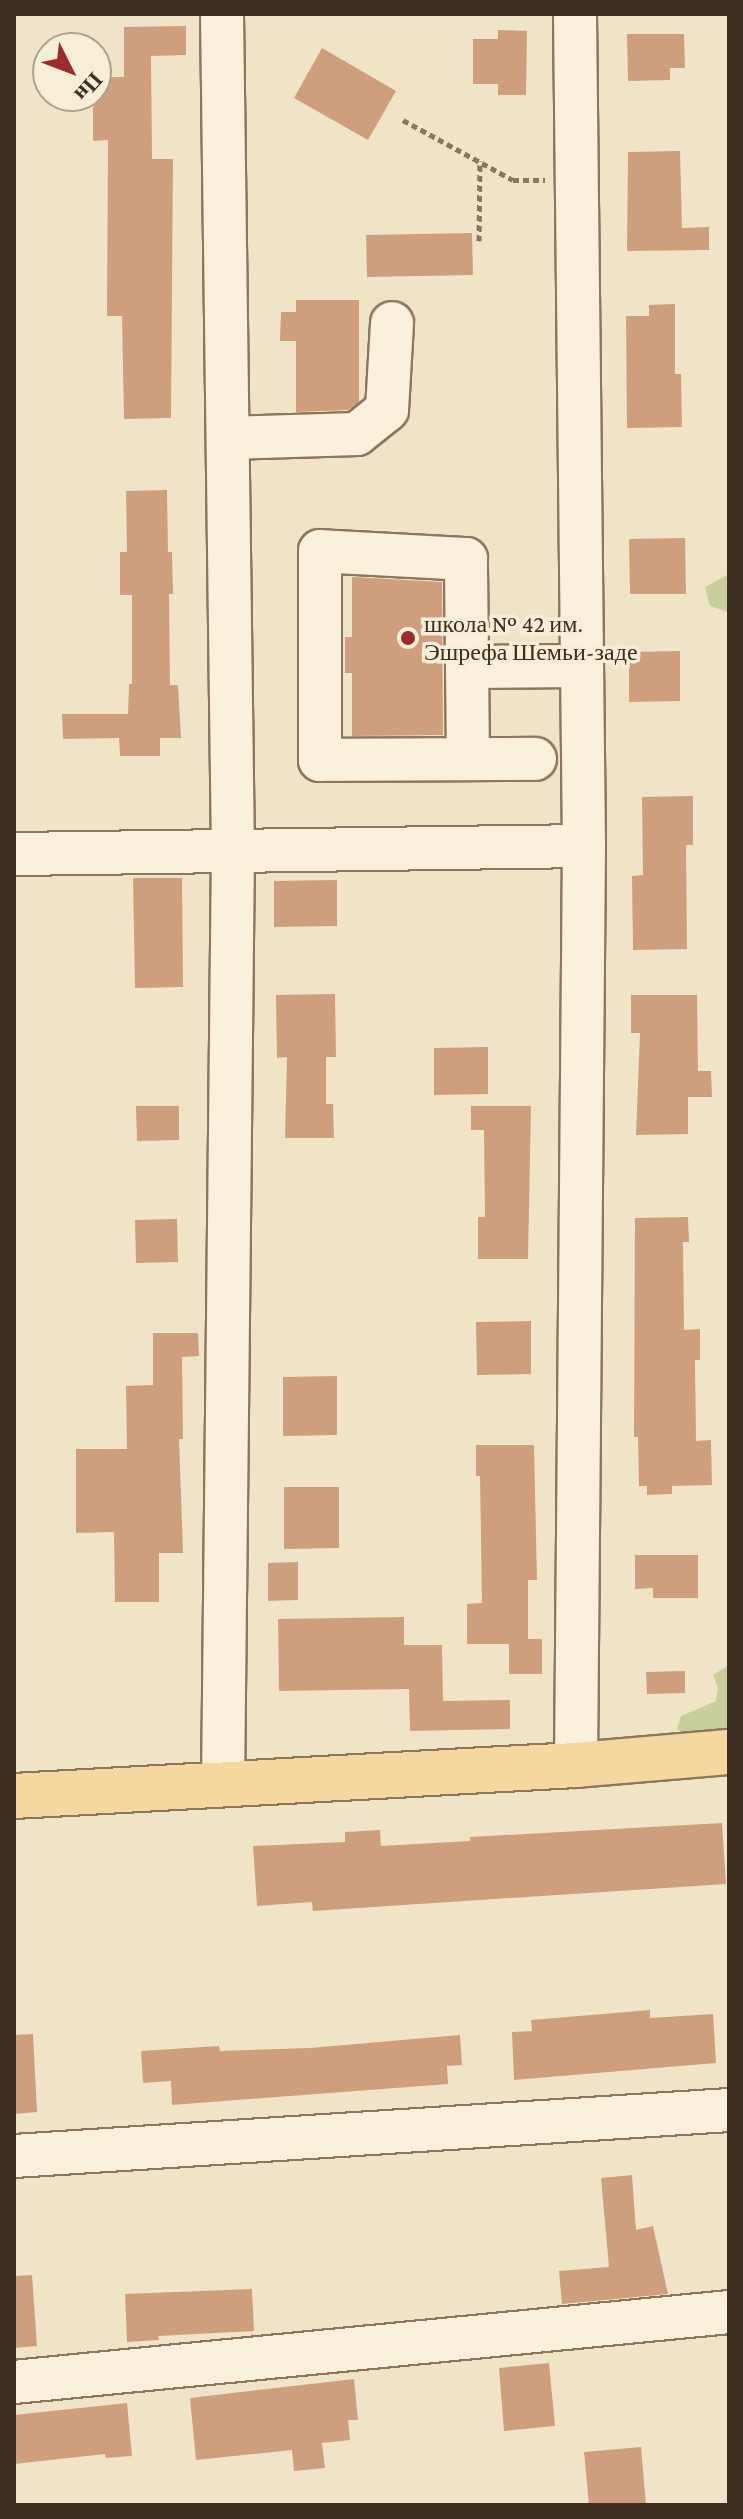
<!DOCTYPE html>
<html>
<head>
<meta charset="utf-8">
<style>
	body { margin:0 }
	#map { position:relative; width:743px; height:2519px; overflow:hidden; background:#f0e4c8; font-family:"Crimson Pro",serif }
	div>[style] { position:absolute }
	.green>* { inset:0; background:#c9cf9b }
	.building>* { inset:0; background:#cf9f7d }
	.path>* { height:5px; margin-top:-2.5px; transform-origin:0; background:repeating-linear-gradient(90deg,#8d765c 0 6px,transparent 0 10px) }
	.roads { filter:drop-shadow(2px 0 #8d765c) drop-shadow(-2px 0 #8d765c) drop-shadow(0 2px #8d765c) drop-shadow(0 -2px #8d765c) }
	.minor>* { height:42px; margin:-21px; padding:0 21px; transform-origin:21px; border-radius:21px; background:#faf1dc }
	.major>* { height:44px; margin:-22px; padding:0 22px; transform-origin:22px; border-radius:22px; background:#f3d9a0 }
	.dots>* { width:22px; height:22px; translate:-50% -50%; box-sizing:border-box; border:4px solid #f7eed8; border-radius:50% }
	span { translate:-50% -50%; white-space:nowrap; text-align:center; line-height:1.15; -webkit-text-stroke:7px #f7eed8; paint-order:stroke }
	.poi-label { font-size:24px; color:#3d2e20 }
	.left { translate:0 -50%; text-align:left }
	.frame { position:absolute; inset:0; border:16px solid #3d2e20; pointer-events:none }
	.north { position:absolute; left:32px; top:32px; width:80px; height:80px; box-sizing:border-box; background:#f7eed8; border:2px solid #ada18e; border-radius:50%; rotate:132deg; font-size:22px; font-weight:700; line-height:32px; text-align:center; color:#3d2e20 }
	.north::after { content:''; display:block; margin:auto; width:28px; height:36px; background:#9e2a2b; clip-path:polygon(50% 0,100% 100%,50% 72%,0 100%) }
</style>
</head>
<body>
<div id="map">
	<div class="green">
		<div style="clip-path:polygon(729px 574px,729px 611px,728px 612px,710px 606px,705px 587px)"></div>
		<div style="clip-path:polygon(729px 1665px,729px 1730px,687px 1736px,677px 1729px,681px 1716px,716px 1701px,718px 1688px,713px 1675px)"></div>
	</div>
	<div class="building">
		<div style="clip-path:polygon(186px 26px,186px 55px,151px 56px,152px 159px,173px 159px,171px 418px,124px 419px,122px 316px,107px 316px,108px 140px,93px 141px,93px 96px,96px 96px,96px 77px,124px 77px,124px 27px)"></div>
		<div style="clip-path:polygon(498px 30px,527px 31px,526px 95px,498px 95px,498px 84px,473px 84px,473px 39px,498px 39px)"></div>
		<div style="clip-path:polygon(627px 34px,684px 34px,685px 68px,670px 68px,670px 80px,628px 81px)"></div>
		<div style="clip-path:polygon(322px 48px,396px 91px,368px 140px,294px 98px)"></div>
		<div style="clip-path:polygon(680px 151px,682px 228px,709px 227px,709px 250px,627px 251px,628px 152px)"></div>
		<div style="clip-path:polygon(472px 233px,473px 275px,367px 277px,366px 235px)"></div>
		<div style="clip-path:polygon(296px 300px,359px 300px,359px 402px,348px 410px,296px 412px,296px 341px,280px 341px,281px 312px,296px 312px)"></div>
		<div style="clip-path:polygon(675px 304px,675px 374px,681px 374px,682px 427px,627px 428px,626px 316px,649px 316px,649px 305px)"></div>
		<div style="clip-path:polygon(167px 490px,168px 552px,172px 552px,173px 594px,169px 594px,170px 685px,178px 685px,181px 738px,160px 738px,160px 756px,120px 756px,119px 738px,63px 739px,62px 714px,128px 714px,129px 684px,132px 684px,132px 595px,120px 595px,120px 552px,127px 552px,126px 491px)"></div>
		<div style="clip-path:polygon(685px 538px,686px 594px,630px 594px,629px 539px)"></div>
		<div style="clip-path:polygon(352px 577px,442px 582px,443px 735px,352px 736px,352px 673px,345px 673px,345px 637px,352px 637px)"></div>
		<div style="clip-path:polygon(680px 651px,680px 701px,629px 702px,629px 652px)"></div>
		<div style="clip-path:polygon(693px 796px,693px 845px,686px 845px,687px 949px,633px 950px,632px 876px,643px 875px,642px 797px)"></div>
		<div style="clip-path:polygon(133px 878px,182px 878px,183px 987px,135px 988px)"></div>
		<div style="clip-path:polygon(337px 880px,337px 926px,274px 927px,274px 881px)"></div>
		<div style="clip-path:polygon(335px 994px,336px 1057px,326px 1057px,326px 1104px,333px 1104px,334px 1138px,285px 1138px,287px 1057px,277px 1058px,276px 995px)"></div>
		<div style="clip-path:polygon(631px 995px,697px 995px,698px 1071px,711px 1071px,712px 1097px,688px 1097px,688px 1134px,636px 1135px,640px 1033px,631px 1033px)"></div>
		<div style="clip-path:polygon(488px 1047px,488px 1094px,434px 1095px,434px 1048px)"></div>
		<div style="clip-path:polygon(136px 1106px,179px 1106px,179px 1140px,137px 1141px)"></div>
		<div style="clip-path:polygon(471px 1106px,531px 1106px,528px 1259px,478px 1259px,478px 1217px,485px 1217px,484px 1130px,471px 1130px)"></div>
		<div style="clip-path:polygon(688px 1217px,689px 1242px,683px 1242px,684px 1330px,700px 1329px,700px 1360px,695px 1360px,696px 1441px,711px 1440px,712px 1485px,672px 1486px,672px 1494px,647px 1495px,647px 1486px,639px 1486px,638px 1437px,634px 1437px,635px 1218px)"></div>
		<div style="clip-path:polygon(177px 1219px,178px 1262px,136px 1263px,135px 1220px)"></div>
		<div style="clip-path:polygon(531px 1321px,531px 1374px,477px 1375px,476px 1322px)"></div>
		<div style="clip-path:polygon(153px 1333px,198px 1333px,199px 1356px,182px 1357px,183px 1439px,179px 1439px,183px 1553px,159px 1553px,159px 1602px,115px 1602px,114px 1532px,76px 1533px,76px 1449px,127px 1449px,126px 1386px,153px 1385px)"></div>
		<div style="clip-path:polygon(337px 1376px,337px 1435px,283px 1436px,283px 1377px)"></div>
		<div style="clip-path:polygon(476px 1445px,534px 1445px,537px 1580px,528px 1580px,528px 1639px,542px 1639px,542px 1674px,509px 1674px,509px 1644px,467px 1644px,467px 1604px,482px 1603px,480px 1476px,476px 1476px)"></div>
		<div style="clip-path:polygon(284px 1487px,339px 1487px,339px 1548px,284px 1549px)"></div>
		<div style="clip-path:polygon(635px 1555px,698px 1555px,698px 1598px,653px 1598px,653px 1588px,635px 1589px)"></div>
		<div style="clip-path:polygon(298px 1562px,298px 1600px,268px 1601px,268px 1563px)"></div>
		<div style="clip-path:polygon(404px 1617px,404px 1645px,442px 1645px,443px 1701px,510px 1700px,510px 1729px,410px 1731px,409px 1689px,279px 1691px,278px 1619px)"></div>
		<div style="clip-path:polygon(685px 1671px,685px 1693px,647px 1694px,646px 1672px)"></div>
		<div style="clip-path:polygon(722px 1823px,726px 1884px,313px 1911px,312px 1902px,257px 1906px,253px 1846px,345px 1842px,345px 1832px,380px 1830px,381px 1846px,470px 1841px,470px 1837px)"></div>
		<div style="clip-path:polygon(650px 2010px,650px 2018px,713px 2014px,716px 2063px,514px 2080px,512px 2032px,532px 2031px,531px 2020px)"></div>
		<div style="clip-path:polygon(33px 2034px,37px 2112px,14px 2114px,14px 2035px)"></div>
		<div style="clip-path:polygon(460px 2035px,462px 2065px,447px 2066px,448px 2084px,172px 2105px,171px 2081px,143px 2083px,141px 2051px,219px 2046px,220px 2051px,310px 2048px)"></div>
		<div style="clip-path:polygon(632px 2175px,636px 2230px,653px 2226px,668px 2294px,562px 2304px,559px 2271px,609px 2267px,601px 2178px)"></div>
		<div style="clip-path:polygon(32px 2275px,37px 2346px,14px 2348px,14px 2276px)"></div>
		<div style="clip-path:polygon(252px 2289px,254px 2331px,158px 2336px,159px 2340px,127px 2342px,125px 2294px)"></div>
		<div style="clip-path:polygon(549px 2363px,555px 2426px,504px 2431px,499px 2368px)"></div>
		<div style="clip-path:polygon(354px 2379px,358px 2420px,348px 2420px,350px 2440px,322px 2443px,325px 2468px,294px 2471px,292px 2450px,196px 2460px,190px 2398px)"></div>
		<div style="clip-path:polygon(127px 2403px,132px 2456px,106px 2458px,105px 2454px,14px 2464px,14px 2415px)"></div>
		<div style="clip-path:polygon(641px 2447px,646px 2505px,589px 2505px,584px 2452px)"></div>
	</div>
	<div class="path">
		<div style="left:403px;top:120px;width:125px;rotate:28.6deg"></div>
		<div style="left:513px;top:180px;width:32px"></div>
		<div style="left:479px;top:241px;width:80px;rotate:-89.3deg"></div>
	</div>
	<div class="roads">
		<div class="minor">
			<div style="left:222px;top:14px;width:835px;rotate:89.25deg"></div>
			<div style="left:233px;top:849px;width:935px;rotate:90.61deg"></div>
			<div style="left:575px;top:14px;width:832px;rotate:89.38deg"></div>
			<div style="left:584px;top:846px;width:919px;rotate:90.5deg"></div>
			<div style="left:228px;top:438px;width:129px;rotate:-1.8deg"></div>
			<div style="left:357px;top:434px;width:38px;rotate:-39deg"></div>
			<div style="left:387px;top:410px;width:87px;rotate:-86.7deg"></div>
			<div style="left:468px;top:667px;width:114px;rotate:-0.5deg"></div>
			<div style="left:468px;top:759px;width:200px;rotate:-90.6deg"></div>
			<div style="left:466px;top:559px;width:146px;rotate:-176.9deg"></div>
			<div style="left:320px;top:551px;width:209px;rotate:90deg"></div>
			<div style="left:320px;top:760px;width:215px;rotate:-0.3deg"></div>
			<div style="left:14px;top:854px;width:570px;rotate:-0.8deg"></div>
			<div style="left:14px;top:2156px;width:716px;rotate:-3.68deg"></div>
			<div style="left:14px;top:2382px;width:718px;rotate:-5.59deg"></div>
		</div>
		<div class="major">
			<div style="left:14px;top:1796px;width:563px;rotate:-3.16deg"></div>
			<div style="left:576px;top:1765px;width:154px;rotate:-4.9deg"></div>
		</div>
	</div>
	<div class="dots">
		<div style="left:408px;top:638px;background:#9e2a2b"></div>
	</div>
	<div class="poi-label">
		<span class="left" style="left:424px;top:638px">школа № 42 им.<br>Эшрефа Шемьи-заде</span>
	</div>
	<div class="frame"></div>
	<div class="north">Пн</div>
</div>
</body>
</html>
